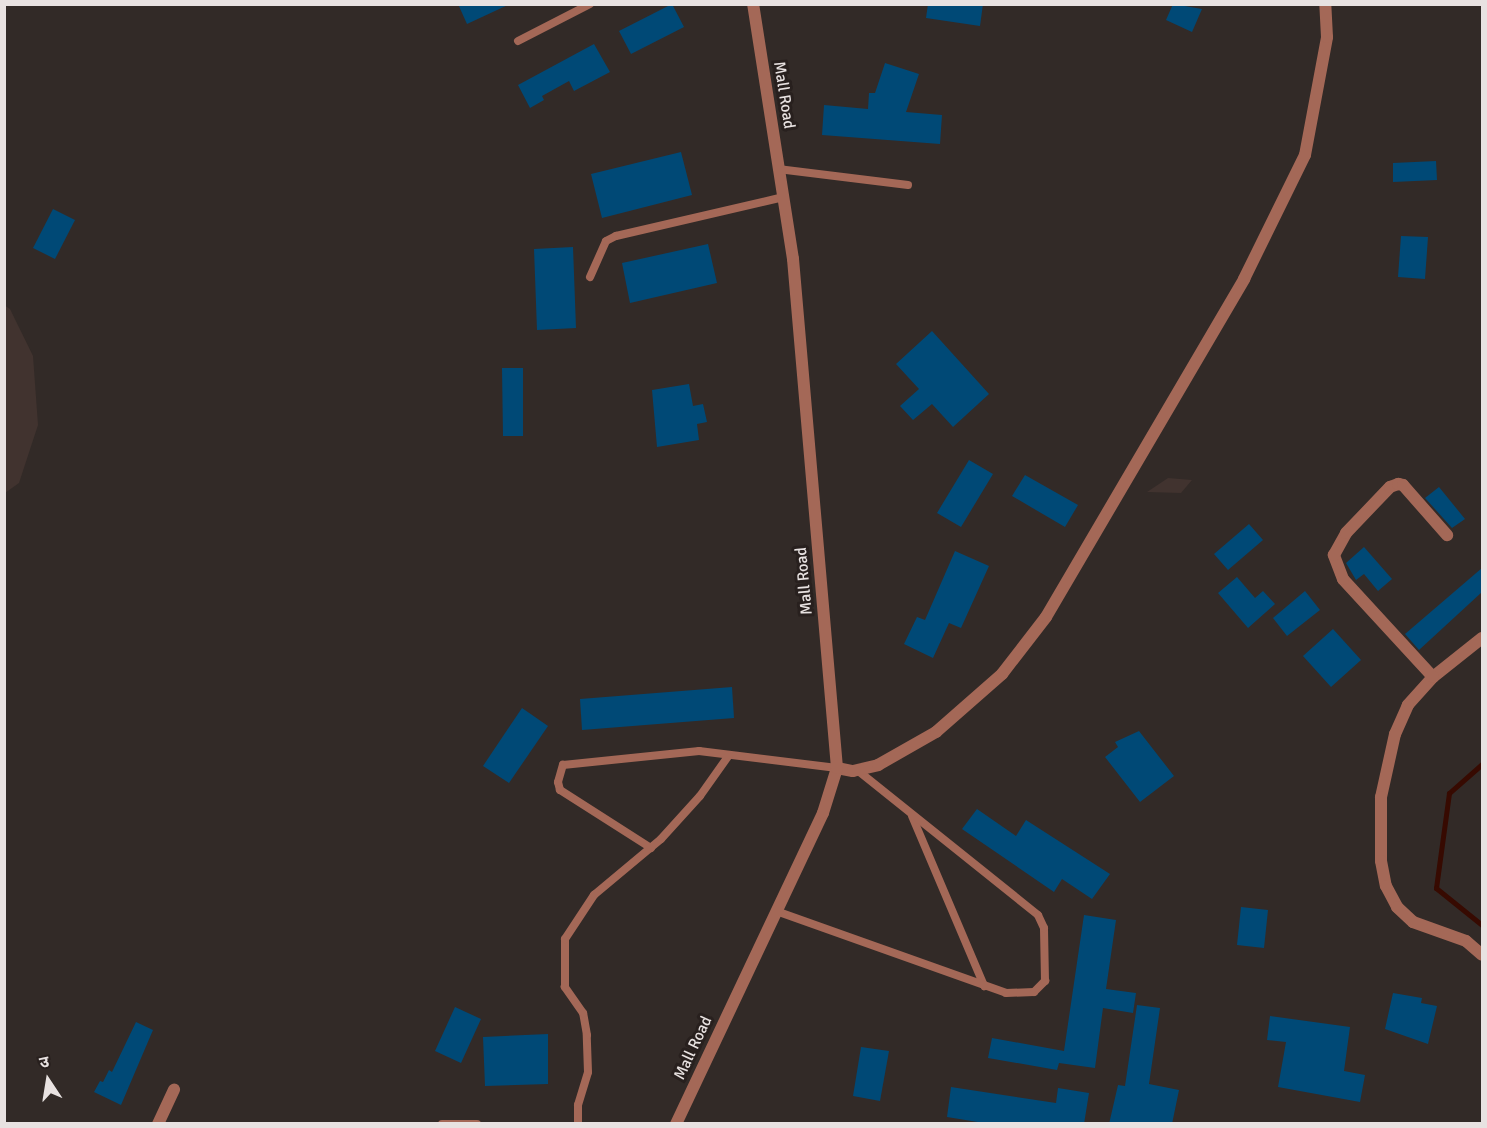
<!DOCTYPE html>
<html>
<head>
<meta charset="utf-8">
<style>
	body { margin:0 }
	#map { position:relative; width:1487px; height:1128px; overflow:hidden; background:#322a27; font-family:Signika,"Noto Sans Devanagari",sans-serif }
	div>[style] { position:absolute }
	.built>* { inset:0; background:#41332f }
	.stream>* { height:5px; margin:-2.5px; padding:0 2.5px; transform-origin:2.5px; border-radius:2.5px; background:#370a01 }
	.building>* { inset:0; background:#004976 }
	.service>* { height:8px; margin:-4px; padding:0 4px; transform-origin:4px; border-radius:4px; background:#a46857 }
	.minor>* { height:12px; margin:-6px; padding:0 6px; transform-origin:6px; border-radius:6px; background:#a46857 }
	.tertiary>* { height:12px; margin:-6px; padding:0 6px; transform-origin:6px; border-radius:6px; background:#a46857 }
	span { translate:-50% -50%; white-space:nowrap; text-align:center; line-height:1.15; -webkit-text-stroke:6px #28201e; paint-order:stroke }
	.street-label { font-size:16px; color:#e8e2e1 }
	.frame { position:absolute; inset:0; border:6px solid #e8e2e1; pointer-events:none }
	.north { position:absolute; left:18px; top:1050px; width:60px; height:60px; -webkit-text-stroke:4px #28201e; paint-order:stroke; rotate:348deg; font-size:16px; font-weight:700; line-height:24px; text-align:center; color:#e8e2e1 }
	.north::after { content:''; display:block; margin:auto; width:21px; height:27px; background:#e8e2e1; clip-path:polygon(50% 0,100% 100%,50% 72%,0 100%) }
</style>
</head>
<body>
<div id="map">
	<div class="built">
		<div style="clip-path:polygon(4px 305px,10px 309px,33px 356px,38px 425px,19px 483px,5px 493px)"></div>
		<div style="clip-path:polygon(1168px 478px,1192px 480px,1181px 493px,1147px 492px)"></div>
	</div>
	<div class="stream">
		<div style="left:1482px;top:764px;width:44px;rotate:138.7deg"></div>
		<div style="left:1449px;top:793px;width:96px;rotate:97.8deg"></div>
		<div style="left:1436px;top:888px;width:59px;rotate:38.8deg"></div>
	</div>
	<div class="building">
		<div style="clip-path:polygon(458px 4px,510px 4px,467px 24px)"></div>
		<div style="clip-path:polygon(672px 4px,684px 27px,631px 54px,619px 31px)"></div>
		<div style="clip-path:polygon(928px 4px,983px 4px,980px 26px,926px 18px)"></div>
		<div style="clip-path:polygon(1173px 4px,1202px 9px,1192px 32px,1166px 20px)"></div>
		<div style="clip-path:polygon(594px 44px,610px 72px,574px 91px,569px 81px,542px 96px,544px 100px,530px 108px,518px 85px)"></div>
		<div style="clip-path:polygon(885px 63px,919px 74px,906px 112px,942px 115px,940px 144px,822px 135px,824px 105px,868px 109px,869px 93px,875px 93px)"></div>
		<div style="clip-path:polygon(681px 152px,692px 195px,602px 218px,591px 174px)"></div>
		<div style="clip-path:polygon(1436px 161px,1437px 180px,1393px 182px,1393px 163px)"></div>
		<div style="clip-path:polygon(53px 209px,75px 220px,55px 259px,33px 248px)"></div>
		<div style="clip-path:polygon(1401px 236px,1428px 237px,1425px 279px,1398px 277px)"></div>
		<div style="clip-path:polygon(708px 244px,717px 283px,630px 303px,622px 263px)"></div>
		<div style="clip-path:polygon(573px 247px,576px 328px,537px 330px,534px 249px)"></div>
		<div style="clip-path:polygon(932px 331px,989px 394px,953px 427px,932px 404px,913px 420px,900px 406px,919px 389px,896px 364px)"></div>
		<div style="clip-path:polygon(502px 368px,523px 368px,523px 436px,503px 436px)"></div>
		<div style="clip-path:polygon(689px 384px,693px 406px,703px 404px,707px 422px,697px 424px,699px 440px,657px 447px,652px 390px)"></div>
		<div style="clip-path:polygon(969px 460px,993px 474px,961px 527px,937px 513px)"></div>
		<div style="clip-path:polygon(1025px 475px,1078px 505px,1065px 527px,1012px 496px)"></div>
		<div style="clip-path:polygon(1439px 487px,1465px 519px,1452px 528px,1425px 498px)"></div>
		<div style="clip-path:polygon(1249px 524px,1263px 540px,1228px 570px,1214px 554px)"></div>
		<div style="clip-path:polygon(1364px 547px,1392px 579px,1378px 591px,1364px 574px,1356px 580px,1346px 563px)"></div>
		<div style="clip-path:polygon(955px 551px,989px 566px,961px 628px,949px 623px,933px 658px,904px 644px,917px 617px,925px 620px)"></div>
		<div style="clip-path:polygon(1482px 568px,1482px 592px,1419px 650px,1405px 634px)"></div>
		<div style="clip-path:polygon(1237px 577px,1255px 598px,1263px 591px,1275px 604px,1248px 628px,1218px 593px)"></div>
		<div style="clip-path:polygon(1305px 591px,1320px 610px,1287px 636px,1273px 618px)"></div>
		<div style="clip-path:polygon(1333px 629px,1361px 660px,1331px 687px,1303px 656px)"></div>
		<div style="clip-path:polygon(732px 687px,734px 718px,582px 730px,580px 699px)"></div>
		<div style="clip-path:polygon(522px 708px,548px 726px,509px 783px,483px 766px)"></div>
		<div style="clip-path:polygon(1139px 731px,1174px 776px,1140px 802px,1105px 757px,1118px 747px,1115px 742px)"></div>
		<div style="clip-path:polygon(977px 809px,1016px 836px,1026px 820px,1110px 874px,1092px 899px,1062px 879px,1054px 892px,962px 829px)"></div>
		<div style="clip-path:polygon(1241px 907px,1268px 910px,1264px 948px,1237px 945px)"></div>
		<div style="clip-path:polygon(1084px 915px,1116px 920px,1106px 989px,1136px 993px,1133px 1013px,1103px 1008px,1095px 1068px,1059px 1063px,1057px 1070px,988px 1058px,992px 1038px,1064px 1051px)"></div>
		<div style="clip-path:polygon(1393px 993px,1422px 998px,1421px 1003px,1437px 1006px,1428px 1044px,1385px 1029px)"></div>
		<div style="clip-path:polygon(1137px 1005px,1160px 1008px,1149px 1084px,1179px 1090px,1172px 1124px,1109px 1124px,1118px 1085px,1125px 1086px)"></div>
		<div style="clip-path:polygon(455px 1007px,481px 1019px,461px 1063px,435px 1051px)"></div>
		<div style="clip-path:polygon(1270px 1016px,1350px 1027px,1344px 1071px,1365px 1075px,1360px 1102px,1278px 1087px,1286px 1042px,1267px 1040px)"></div>
		<div style="clip-path:polygon(136px 1022px,153px 1030px,121px 1105px,94px 1092px,100px 1081px,103px 1082px,109px 1070px,112px 1072px)"></div>
		<div style="clip-path:polygon(548px 1034px,548px 1084px,485px 1086px,483px 1037px)"></div>
		<div style="clip-path:polygon(861px 1047px,889px 1051px,880px 1101px,853px 1096px)"></div>
		<div style="clip-path:polygon(951px 1087px,1056px 1103px,1058px 1088px,1089px 1093px,1084px 1124px,990px 1124px,947px 1117px)"></div>
	</div>
	<div class="service">
		<div style="left:518px;top:41px;width:81px;rotate:-27.2deg"></div>
		<div style="left:778px;top:169px;width:131px;rotate:7deg"></div>
		<div style="left:590px;top:277px;width:39px;rotate:-66deg"></div>
		<div style="left:606px;top:241px;width:11px;rotate:-27deg"></div>
		<div style="left:616px;top:236px;width:171px;rotate:-13.1deg"></div>
		<div style="left:912px;top:816px;width:185px;rotate:67deg"></div>
		<div style="left:651px;top:848px;width:108px;rotate:-147.5deg"></div>
		<div style="left:560px;top:790px;width:8px;rotate:-104deg"></div>
		<div style="left:558px;top:782px;width:18px;rotate:-74deg"></div>
		<div style="left:563px;top:765px;width:137px;rotate:-5.9deg"></div>
		<div style="left:699px;top:751px;width:139px;rotate:7deg"></div>
		<div style="left:776px;top:911px;width:244px;rotate:19.6deg"></div>
		<div style="left:1006px;top:993px;width:28px;rotate:-2deg"></div>
		<div style="left:1034px;top:992px;width:16px;rotate:-45deg"></div>
		<div style="left:1045px;top:981px;width:53px;rotate:-91.1deg"></div>
		<div style="left:1044px;top:928px;width:14px;rotate:-115deg"></div>
		<div style="left:1038px;top:915px;width:232px;rotate:-141.3deg"></div>
		<div style="left:442px;top:1124px;width:35px"></div>
		<div style="left:578px;top:1124px;width:19px;rotate:-90deg"></div>
		<div style="left:578px;top:1105px;width:34px;rotate:-73deg"></div>
		<div style="left:588px;top:1072px;width:37px;rotate:-92deg"></div>
		<div style="left:587px;top:1035px;width:22px;rotate:-100deg"></div>
		<div style="left:583px;top:1013px;width:32px;rotate:-125deg"></div>
		<div style="left:565px;top:987px;width:48px;rotate:-90deg"></div>
		<div style="left:565px;top:939px;width:53px;rotate:-56.6deg"></div>
		<div style="left:594px;top:895px;width:87px;rotate:-39.9deg"></div>
		<div style="left:661px;top:839px;width:58px;rotate:-47.8deg"></div>
		<div style="left:700px;top:796px;width:50px;rotate:-54.7deg"></div>
	</div>
	<div class="minor">
		<div style="left:1482px;top:638px;width:63px;rotate:141.5deg"></div>
		<div style="left:1433px;top:677px;width:38px;rotate:132deg"></div>
		<div style="left:1408px;top:705px;width:32px;rotate:114deg"></div>
		<div style="left:1395px;top:734px;width:65px;rotate:102.5deg"></div>
		<div style="left:1381px;top:797px;width:64px;rotate:90deg"></div>
		<div style="left:1381px;top:861px;width:25px;rotate:79deg"></div>
		<div style="left:1386px;top:886px;width:24px;rotate:62deg"></div>
		<div style="left:1397px;top:907px;width:22px;rotate:43deg"></div>
		<div style="left:1413px;top:922px;width:56px;rotate:19.7deg"></div>
		<div style="left:1466px;top:941px;width:21px;rotate:41deg"></div>
		<div style="left:1433px;top:677px;width:133px;rotate:-132.6deg"></div>
		<div style="left:1343px;top:579px;width:26px;rotate:-111deg"></div>
		<div style="left:1334px;top:555px;width:25px;rotate:-61deg"></div>
		<div style="left:1346px;top:533px;width:64px;rotate:-46.3deg"></div>
		<div style="left:1390px;top:487px;width:9px;rotate:-21deg"></div>
		<div style="left:1398px;top:484px;width:5px;rotate:11deg"></div>
		<div style="left:1403px;top:485px;width:67px;rotate:48.7deg"></div>
		<div style="left:837px;top:768px;width:16px;rotate:11deg"></div>
		<div style="left:853px;top:771px;width:26px;rotate:-13deg"></div>
		<div style="left:878px;top:765px;width:67px;rotate:-29.6deg"></div>
		<div style="left:936px;top:732px;width:88px;rotate:-41.3deg"></div>
		<div style="left:1002px;top:674px;width:72px;rotate:-52.3deg"></div>
		<div style="left:1046px;top:617px;width:392px;rotate:-59.6deg"></div>
		<div style="left:1244px;top:279px;width:138px;rotate:-63.8deg"></div>
		<div style="left:1305px;top:155px;width:120px;rotate:-79.4deg"></div>
		<div style="left:1327px;top:37px;width:33px;rotate:-93deg"></div>
		<div style="left:158px;top:1124px;width:38px;rotate:-65deg"></div>
	</div>
	<div class="tertiary">
		<div style="left:676px;top:1124px;width:344px;rotate:-64.7deg"></div>
		<div style="left:823px;top:813px;width:47px;rotate:-72.7deg"></div>
		<div style="left:837px;top:768px;width:511px;rotate:-94.94deg"></div>
		<div style="left:793px;top:259px;width:258px;rotate:-98.9deg"></div>
	</div>
	<div class="street-label">
		<span style="left:784px;top:95px;rotate:81deg">Mall Road</span>
		<span style="left:804px;top:581px;rotate:-95deg">Mall Road</span>
		<span style="left:693px;top:1048px;rotate:-65deg">Mall Road</span>
	</div>
	<div class="frame"></div>
	<div class="north">उ</div>
</div>
</body>
</html>
